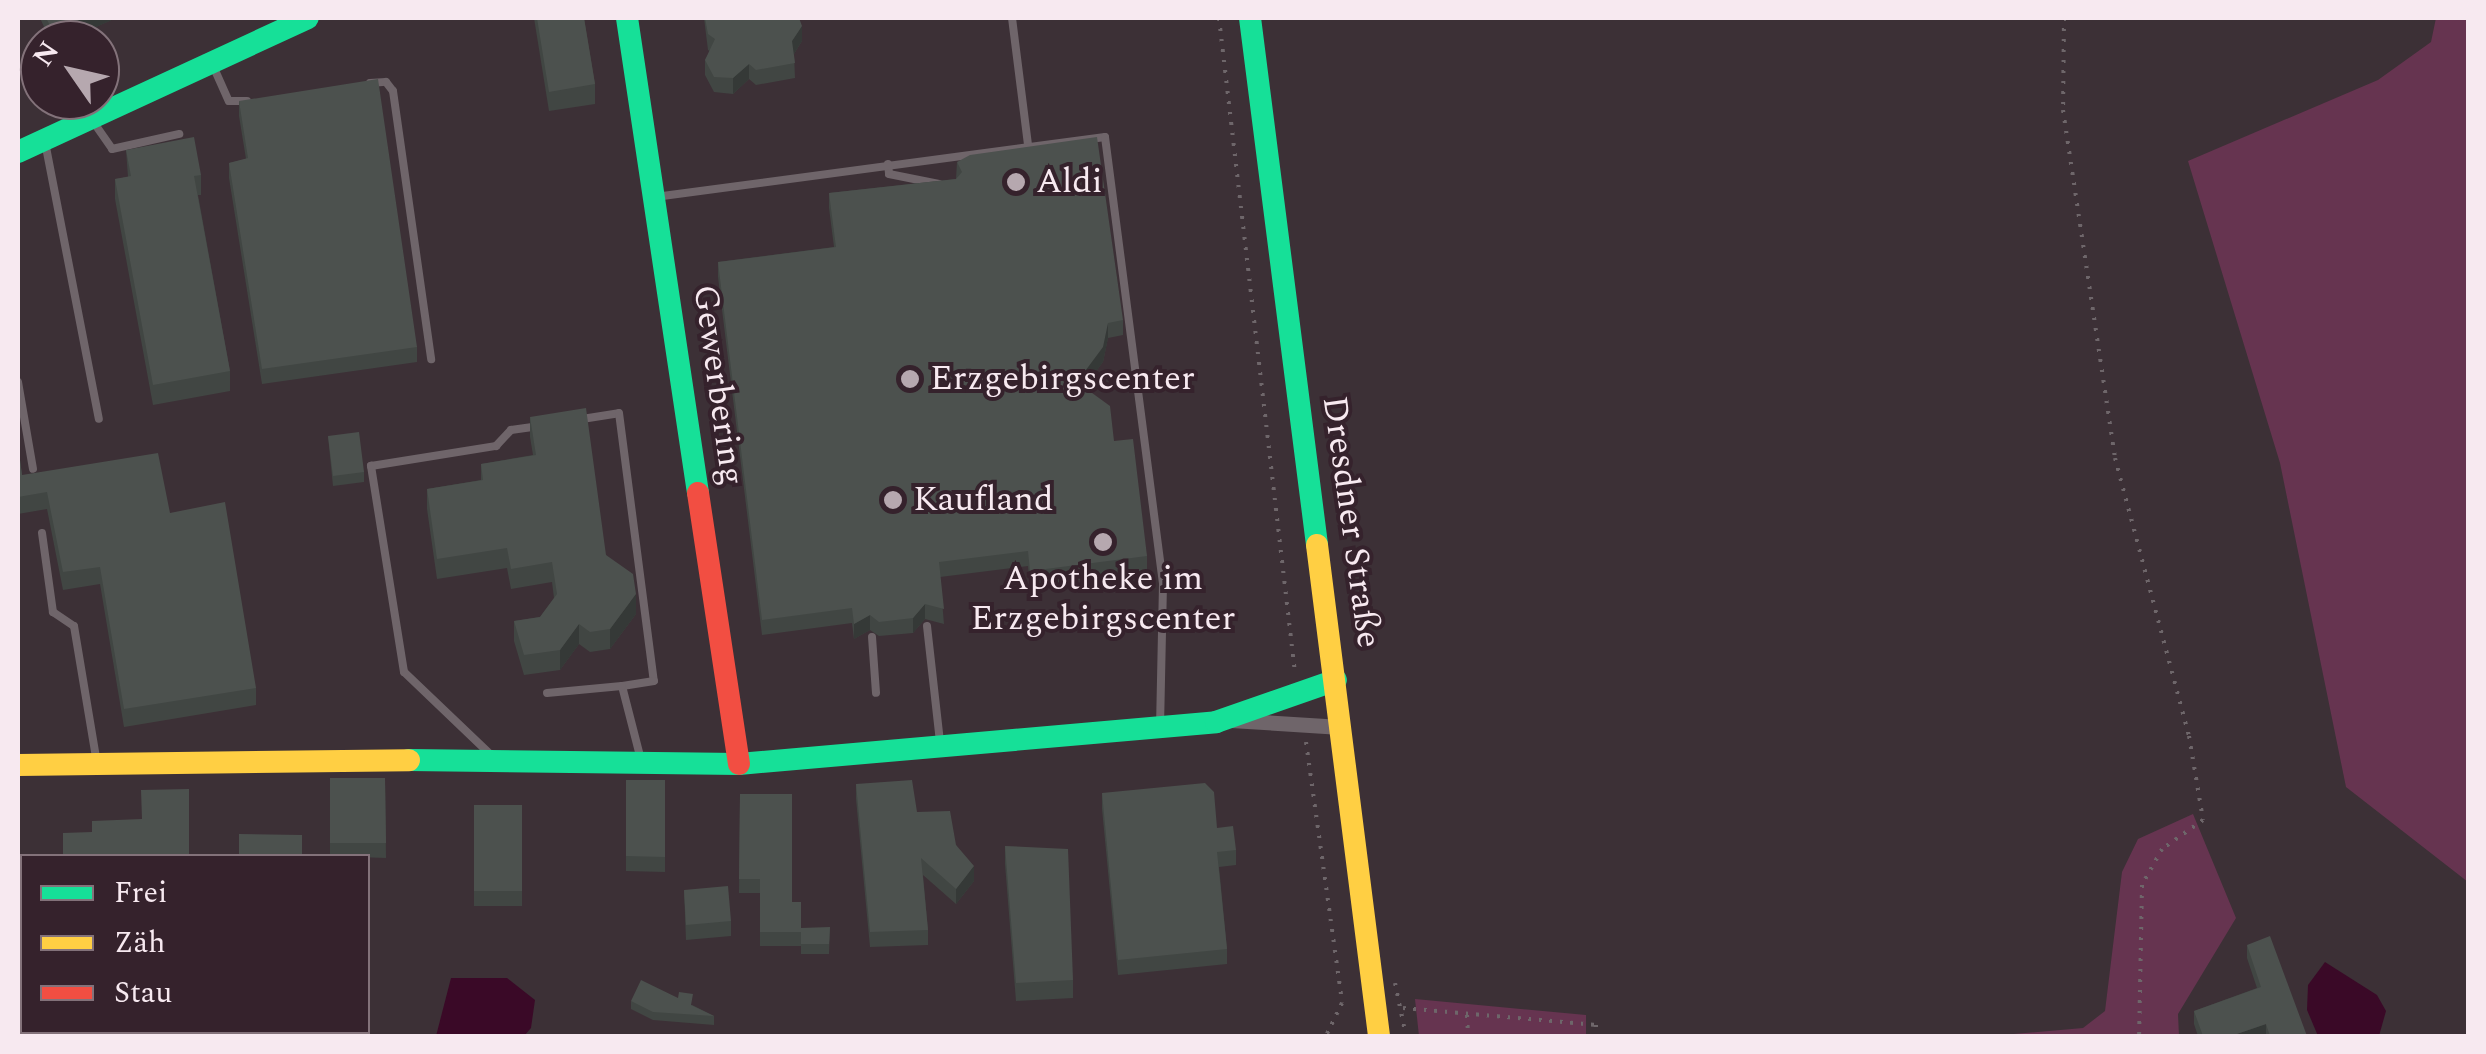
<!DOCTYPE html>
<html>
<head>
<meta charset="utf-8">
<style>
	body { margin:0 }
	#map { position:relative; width:2486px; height:1054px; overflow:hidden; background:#3c3036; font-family:Spectral,serif }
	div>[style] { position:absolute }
	.green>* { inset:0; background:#663450 }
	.water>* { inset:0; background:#3a0927 }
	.path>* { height:4px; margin-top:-2px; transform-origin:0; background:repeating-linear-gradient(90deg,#6e666a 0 2.5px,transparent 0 10.5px) }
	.lane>* { height:8px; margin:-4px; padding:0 4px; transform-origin:4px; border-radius:4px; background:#6f656a }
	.street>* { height:15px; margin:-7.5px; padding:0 7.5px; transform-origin:7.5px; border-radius:7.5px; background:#6f656a }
	.fast>* { height:22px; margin:-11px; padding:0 11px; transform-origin:11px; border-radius:11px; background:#16e098 }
	.slow>* { height:22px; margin:-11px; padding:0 11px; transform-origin:11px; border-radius:11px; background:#ffcf43 }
	.jam>* { height:22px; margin:-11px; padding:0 11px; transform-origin:11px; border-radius:11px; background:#f24e42 }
	.wall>* { inset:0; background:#414643 }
	.shaded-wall>* { inset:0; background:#353937 }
	.building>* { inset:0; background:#4c514e }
	.dots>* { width:28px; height:28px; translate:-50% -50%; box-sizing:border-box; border:5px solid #35222c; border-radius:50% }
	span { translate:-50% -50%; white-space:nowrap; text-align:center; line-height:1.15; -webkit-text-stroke:8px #35222c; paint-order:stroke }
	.poi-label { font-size:35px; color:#f7e9f0 }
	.left { translate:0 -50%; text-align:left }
	.street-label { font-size:35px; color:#f7e9f0 }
	.frame { position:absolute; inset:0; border:20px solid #f7e9f0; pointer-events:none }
	.legend { position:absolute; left:20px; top:854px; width:350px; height:180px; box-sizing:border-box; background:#35222c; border:2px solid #83727a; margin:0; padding:12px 18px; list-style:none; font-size:30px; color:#f7e9f0 }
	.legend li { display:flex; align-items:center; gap:20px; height:50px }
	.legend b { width:50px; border:2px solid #83727a }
	.north { position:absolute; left:20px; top:20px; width:100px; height:100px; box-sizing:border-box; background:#35222c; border:2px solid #83727a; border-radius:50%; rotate:304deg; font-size:28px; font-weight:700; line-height:40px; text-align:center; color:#f7e9f0 }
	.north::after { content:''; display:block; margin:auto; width:35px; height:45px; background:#b6a8af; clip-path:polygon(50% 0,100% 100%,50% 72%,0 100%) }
</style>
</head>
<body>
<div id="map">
	<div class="green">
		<div style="clip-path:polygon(2436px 18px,2468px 18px,2468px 882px,2346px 787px,2280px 463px,2188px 161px,2378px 80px,2431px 42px)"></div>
		<div style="clip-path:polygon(2193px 814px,2236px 918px,2178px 1014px,2179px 1036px,1990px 1036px,2083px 1028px,2105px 1011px,2122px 872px,2138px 839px)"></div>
		<div style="clip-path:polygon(22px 963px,22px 1032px,347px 1036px,18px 1036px)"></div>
		<div style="clip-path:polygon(1415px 999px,1586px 1015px,1586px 1036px,1419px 1036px)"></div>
	</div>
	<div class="water">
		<div style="clip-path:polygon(2325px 962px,2377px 995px,2386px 1011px,2379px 1036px,2318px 1036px,2307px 1010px,2308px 985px)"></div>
		<div style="clip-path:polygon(451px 978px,507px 978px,535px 1000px,531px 1028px,524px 1036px,436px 1036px)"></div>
	</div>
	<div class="path">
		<div style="left:1219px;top:18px;width:659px;rotate:83.38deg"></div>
		<div style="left:2064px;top:18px;width:92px;rotate:90.6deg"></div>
		<div style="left:2063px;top:110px;width:352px;rotate:81.5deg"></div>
		<div style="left:2115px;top:458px;width:288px;rotate:75.1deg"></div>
		<div style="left:2189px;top:736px;width:85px;rotate:80.5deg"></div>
		<div style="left:2203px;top:820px;width:50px;rotate:144.7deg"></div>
		<div style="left:2162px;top:849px;width:41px;rotate:119.1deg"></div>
		<div style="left:2142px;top:885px;width:151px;rotate:91.1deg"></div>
		<div style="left:1306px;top:742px;width:263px;rotate:82.1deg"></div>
		<div style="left:1342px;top:1003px;width:37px;rotate:116deg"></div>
		<div style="left:1395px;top:983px;width:54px;rotate:78.3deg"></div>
		<div style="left:1403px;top:1008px;width:194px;rotate:5deg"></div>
		<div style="left:1596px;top:1025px;width:11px;rotate:90deg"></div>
		<div style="left:1467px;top:1015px;width:21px;rotate:87deg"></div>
	</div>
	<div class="lane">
		<div style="left:1012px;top:18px;width:128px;rotate:82.8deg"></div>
		<div style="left:214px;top:68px;width:36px;rotate:66deg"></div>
		<div style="left:229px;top:101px;width:18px"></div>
		<div style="left:370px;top:83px;width:16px;rotate:-4deg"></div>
		<div style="left:386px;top:82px;width:11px;rotate:52deg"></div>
		<div style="left:393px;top:91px;width:271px;rotate:81.9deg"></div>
		<div style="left:92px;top:120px;width:35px;rotate:55deg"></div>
		<div style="left:112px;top:149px;width:69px;rotate:-12.6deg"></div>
		<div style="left:45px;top:142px;width:282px;rotate:79deg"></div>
		<div style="left:888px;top:164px;width:10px;rotate:84deg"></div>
		<div style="left:889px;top:174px;width:51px;rotate:11.3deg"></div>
		<div style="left:655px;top:197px;width:454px;rotate:-7.6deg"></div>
		<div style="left:1105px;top:137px;width:451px;rotate:82.6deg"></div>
		<div style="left:1163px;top:584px;width:141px;rotate:91.2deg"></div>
		<div style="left:18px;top:382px;width:88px;rotate:80.2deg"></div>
		<div style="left:582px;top:419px;width:37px;rotate:-9deg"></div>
		<div style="left:619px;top:413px;width:270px;rotate:82.6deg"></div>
		<div style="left:654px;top:681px;width:32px;rotate:171deg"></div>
		<div style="left:622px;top:686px;width:76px;rotate:75.6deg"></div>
		<div style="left:42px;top:533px;width:80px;rotate:82.1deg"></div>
		<div style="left:53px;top:612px;width:25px;rotate:34deg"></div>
		<div style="left:74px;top:626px;width:134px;rotate:80.5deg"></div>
		<div style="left:927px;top:626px;width:116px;rotate:83.6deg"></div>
		<div style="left:872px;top:637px;width:56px;rotate:85.9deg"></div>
		<div style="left:547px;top:693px;width:75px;rotate:-5.3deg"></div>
		<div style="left:491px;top:755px;width:120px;rotate:-136.3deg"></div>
		<div style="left:404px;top:672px;width:209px;rotate:-99.1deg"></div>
		<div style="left:371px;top:466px;width:127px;rotate:-9.1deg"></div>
		<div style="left:496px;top:446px;width:22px;rotate:-47deg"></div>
		<div style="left:511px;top:430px;width:27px;rotate:-8deg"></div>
	</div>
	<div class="street">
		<div style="left:1231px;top:720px;width:110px;rotate:3.6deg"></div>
	</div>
	<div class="fast">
		<div style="left:627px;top:18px;width:480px;rotate:81.5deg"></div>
		<div style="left:1250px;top:18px;width:531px;rotate:82.75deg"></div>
		<div style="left:18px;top:152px;width:319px;rotate:-24.8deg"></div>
		<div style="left:409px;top:760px;width:330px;rotate:0.7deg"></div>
		<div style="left:739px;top:764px;width:479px;rotate:-5deg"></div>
		<div style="left:1216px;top:722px;width:127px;rotate:-19.3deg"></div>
	</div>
	<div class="slow">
		<div style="left:1317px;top:545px;width:495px;rotate:82.8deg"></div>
		<div style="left:18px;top:765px;width:391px;rotate:-0.7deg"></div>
	</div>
	<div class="jam">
		<div style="left:698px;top:493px;width:274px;rotate:81.4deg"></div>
	</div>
	<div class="wall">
		<div style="clip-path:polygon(40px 18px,116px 18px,67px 40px,50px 40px)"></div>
		<div style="clip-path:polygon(534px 18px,584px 18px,595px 84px,595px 104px,549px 111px)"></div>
		<div style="clip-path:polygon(704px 18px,799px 18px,802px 41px,794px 54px,795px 78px,756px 85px,749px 79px,733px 94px,714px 92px,705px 75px,705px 60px,710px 51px,708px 50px)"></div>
		<div style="clip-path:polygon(239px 101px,417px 347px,417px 362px,262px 384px,229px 178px,229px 163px,246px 159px,239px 116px)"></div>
		<div style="clip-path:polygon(126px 150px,201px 175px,201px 195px,198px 195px,230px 371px,230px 391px,153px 405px,115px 199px,115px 179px,128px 177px)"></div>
		<div style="clip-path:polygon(957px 162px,1123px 320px,1123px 335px,1108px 338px,1103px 362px,1084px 387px,1114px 441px,1147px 556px,1147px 571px,1030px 586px,1028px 566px,940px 577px,944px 624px,925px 619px,913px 633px,879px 636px,870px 630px,854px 639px,852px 623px,762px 635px,718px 277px,718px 262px,834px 247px,829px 208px,829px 193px,956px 179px)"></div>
		<div style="clip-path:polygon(530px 417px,606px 555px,636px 614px,610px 649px,590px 652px,579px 644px,560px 670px,524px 675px,514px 641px,514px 621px,540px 617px,554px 598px,552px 582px,511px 589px,507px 568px,437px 579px,427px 509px,427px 489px,481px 480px,481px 464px,533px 455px,530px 437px)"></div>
		<div style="clip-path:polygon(328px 436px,364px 472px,364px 482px,333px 486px)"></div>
		<div style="clip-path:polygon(18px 445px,22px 475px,170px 513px,256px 688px,256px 705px,124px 727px,100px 584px,63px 590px,47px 509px,18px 514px)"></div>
		<div style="clip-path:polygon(330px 778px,385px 778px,386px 858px,330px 856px)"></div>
		<div style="clip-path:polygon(626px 780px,665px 780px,665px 872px,626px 871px)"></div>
		<div style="clip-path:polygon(856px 784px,917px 812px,956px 845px,974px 881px,956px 904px,923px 875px,928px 930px,928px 945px,870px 947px,856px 799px)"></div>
		<div style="clip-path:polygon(1102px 793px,1217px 828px,1236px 850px,1236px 865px,1219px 867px,1227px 949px,1227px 964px,1118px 975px,1102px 809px)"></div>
		<div style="clip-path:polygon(740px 794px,792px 902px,801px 902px,801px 941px,830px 927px,829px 954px,801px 954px,801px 946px,760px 946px,760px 893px,739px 893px)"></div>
		<div style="clip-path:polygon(474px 805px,522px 805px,522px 906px,474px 906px)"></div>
		<div style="clip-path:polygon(1005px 846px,1073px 980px,1073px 998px,1016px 1001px,1005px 864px)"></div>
		<div style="clip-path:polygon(684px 890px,731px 921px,731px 936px,686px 940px)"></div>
		<div style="clip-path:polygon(2247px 945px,2307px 1036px,2198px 1036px,2194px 1024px,2194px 1011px,2257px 988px,2247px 958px)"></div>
		<div style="clip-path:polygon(631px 1001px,692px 1005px,714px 1016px,714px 1025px,653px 1020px,631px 1009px)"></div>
	</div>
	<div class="shaded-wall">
		<div style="clip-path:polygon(83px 18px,116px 18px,67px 40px,53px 40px,53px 31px)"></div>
		<div style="clip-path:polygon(802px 26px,802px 41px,792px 57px,792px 41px)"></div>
		<div style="clip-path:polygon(749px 64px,749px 79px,733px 94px,733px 78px)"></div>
		<div style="clip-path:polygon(1108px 323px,1108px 338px,1103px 362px,1077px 397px,1077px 382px)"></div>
		<div style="clip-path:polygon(636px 594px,636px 614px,610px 649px,610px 629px)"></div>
		<div style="clip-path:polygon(925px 604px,925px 619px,913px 633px,913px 618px)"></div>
		<div style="clip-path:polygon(870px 615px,870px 630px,854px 639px,854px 624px)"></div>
		<div style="clip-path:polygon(579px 624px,579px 644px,560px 670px,560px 650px)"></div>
		<div style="clip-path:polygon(974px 866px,974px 881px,956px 904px,956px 889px)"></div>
		<div style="clip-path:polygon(2266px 1024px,2266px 1036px,2231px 1036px)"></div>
	</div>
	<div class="building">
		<div style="clip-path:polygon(46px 18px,83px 18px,53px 31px)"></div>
		<div style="clip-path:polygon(537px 18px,584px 18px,595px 84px,549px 92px)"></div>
		<div style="clip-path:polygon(705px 18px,799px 18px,802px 26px,792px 41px,795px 63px,756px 70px,749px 64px,733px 78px,714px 77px,705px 60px,715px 39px,708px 34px)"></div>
		<div style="clip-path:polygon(378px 79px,417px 347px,262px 369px,229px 163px,248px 158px,239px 101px)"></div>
		<div style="clip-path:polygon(194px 137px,201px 175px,194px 176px,230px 371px,153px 385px,115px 179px,131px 176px,126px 150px)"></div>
		<div style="clip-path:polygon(1097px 137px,1123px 320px,1108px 323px,1103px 347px,1077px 382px,1110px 406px,1114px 441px,1133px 439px,1147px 556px,1030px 571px,1028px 551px,939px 562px,944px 609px,925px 604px,913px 618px,879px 622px,870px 615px,854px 624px,852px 608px,762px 620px,718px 262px,836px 247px,829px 193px,956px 179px,962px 172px,957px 162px,970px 155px)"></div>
		<div style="clip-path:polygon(586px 408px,606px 555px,633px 574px,636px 594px,610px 629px,590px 632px,579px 624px,560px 650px,524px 655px,514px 621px,540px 617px,557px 594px,552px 562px,511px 569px,507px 548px,437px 559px,427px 489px,483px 480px,481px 464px,536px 455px,530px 417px)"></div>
		<div style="clip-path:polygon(359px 432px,364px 472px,333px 476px,328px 436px)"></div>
		<div style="clip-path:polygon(18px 445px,22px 475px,158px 453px,170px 513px,225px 502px,256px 688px,124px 709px,100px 567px,63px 572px,47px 492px,18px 497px)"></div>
		<div style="clip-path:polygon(330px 778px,385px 778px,386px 843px,330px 843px)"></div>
		<div style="clip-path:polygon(626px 780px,665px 780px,665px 857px,626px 856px)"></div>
		<div style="clip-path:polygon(912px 780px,917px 812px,950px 811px,956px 845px,974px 866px,956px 889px,921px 858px,928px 930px,870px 932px,856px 784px)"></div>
		<div style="clip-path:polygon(1205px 783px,1214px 792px,1217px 828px,1233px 826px,1236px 850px,1217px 852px,1227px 949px,1118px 960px,1102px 793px)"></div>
		<div style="clip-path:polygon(189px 789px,189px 856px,63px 856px,63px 833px,92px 832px,92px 821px,142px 819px,141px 790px)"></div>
		<div style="clip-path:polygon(740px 794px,792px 794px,792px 902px,801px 902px,801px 932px,760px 932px,760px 879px,739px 879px)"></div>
		<div style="clip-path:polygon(474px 805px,522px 805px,522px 891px,474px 891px)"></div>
		<div style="clip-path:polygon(239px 834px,302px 835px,302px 856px,239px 856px)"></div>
		<div style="clip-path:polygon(1005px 846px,1068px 849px,1073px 980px,1016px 983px)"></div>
		<div style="clip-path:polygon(728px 886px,731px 921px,686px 925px,684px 890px)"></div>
		<div style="clip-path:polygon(830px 927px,829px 944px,801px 944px,801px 928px)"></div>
		<div style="clip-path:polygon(2270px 936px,2307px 1036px,2270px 1036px,2266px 1024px,2231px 1036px,2203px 1036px,2194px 1011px,2261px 987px,2247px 945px)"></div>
		<div style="clip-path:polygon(641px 980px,678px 998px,679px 992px,693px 994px,691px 1005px,714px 1016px,653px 1012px,631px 1001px)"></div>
	</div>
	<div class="dots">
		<div style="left:1016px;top:182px;background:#b6a8af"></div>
		<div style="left:910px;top:379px;background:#b6a8af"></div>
		<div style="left:893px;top:500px;background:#b6a8af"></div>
		<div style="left:1103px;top:542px;background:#b6a8af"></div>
	</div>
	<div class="poi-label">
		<span class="left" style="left:1036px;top:182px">Aldi</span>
		<span class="left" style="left:930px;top:379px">Erzgebirgscenter</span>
		<span class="left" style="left:913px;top:500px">Kaufland</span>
		<span style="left:1103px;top:599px">Apotheke im<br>Erzgebirgscenter</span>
	</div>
	<div class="street-label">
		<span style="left:718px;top:385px;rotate:82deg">Gewerbering</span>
		<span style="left:1351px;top:522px;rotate:82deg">Dresdner Straße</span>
	</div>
	<div class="frame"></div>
	<ul class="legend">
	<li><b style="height:12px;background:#16e098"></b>Frei</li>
	<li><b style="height:12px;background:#ffcf43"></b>Zäh</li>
	<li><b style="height:12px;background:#f24e42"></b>Stau</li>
	</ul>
	<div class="north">N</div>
</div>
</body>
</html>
